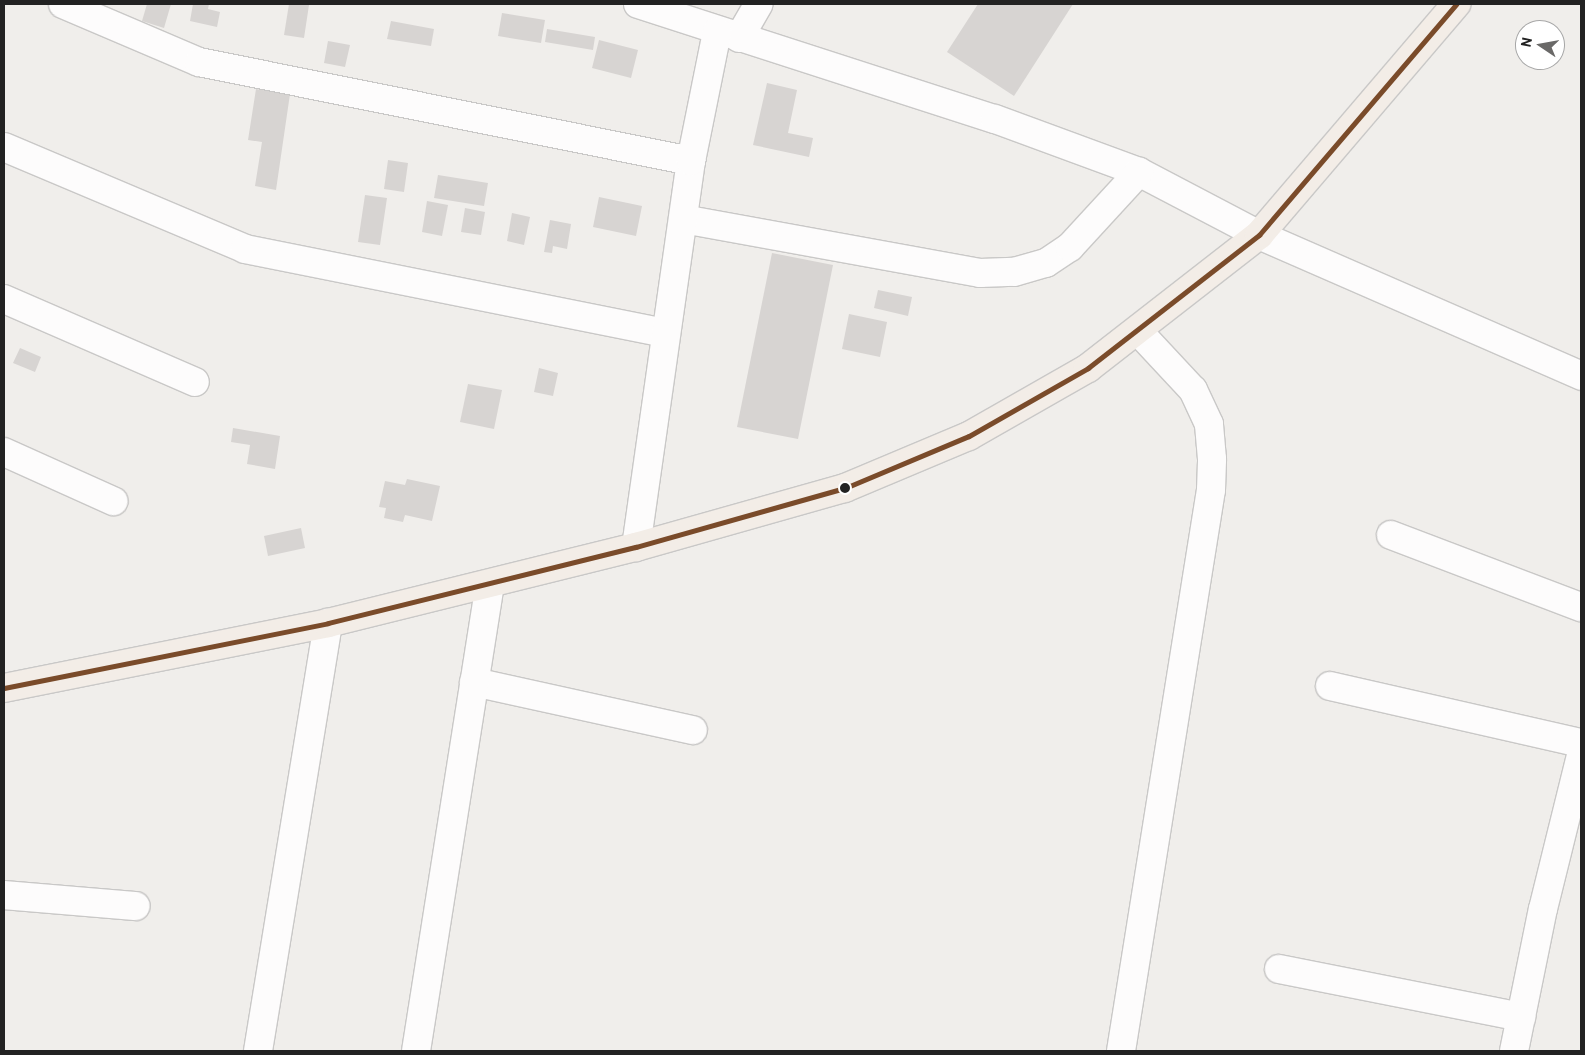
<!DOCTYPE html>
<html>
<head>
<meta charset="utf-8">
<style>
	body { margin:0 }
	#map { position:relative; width:1585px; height:1055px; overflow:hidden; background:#f0eeeb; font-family:Barlow,sans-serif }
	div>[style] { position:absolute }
	.building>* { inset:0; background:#d7d4d2 }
	.roads { filter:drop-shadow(1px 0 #c9c8c7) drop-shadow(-1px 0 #c9c8c7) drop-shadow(0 1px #c9c8c7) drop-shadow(0 -1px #c9c8c7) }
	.minor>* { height:28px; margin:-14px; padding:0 14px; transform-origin:14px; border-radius:14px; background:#fdfcfc }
	.major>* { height:28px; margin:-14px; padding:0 14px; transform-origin:14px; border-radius:14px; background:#f3ede7 }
	.bus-1>* { height:5px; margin:-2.5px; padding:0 2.5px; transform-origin:2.5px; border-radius:2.5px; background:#7a4b2a }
	.dots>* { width:14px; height:14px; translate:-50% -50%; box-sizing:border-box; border:2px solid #fff; border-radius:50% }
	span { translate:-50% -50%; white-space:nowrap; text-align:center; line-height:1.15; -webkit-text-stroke:4px #fff; paint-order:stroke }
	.frame { position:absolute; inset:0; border:5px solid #222; pointer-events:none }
	.north { position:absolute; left:1515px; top:20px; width:50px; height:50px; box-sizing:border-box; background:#fff; border:1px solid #a7a7a7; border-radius:50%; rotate:282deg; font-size:14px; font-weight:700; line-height:20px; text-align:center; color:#222 }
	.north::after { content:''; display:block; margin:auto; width:18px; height:22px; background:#6a6968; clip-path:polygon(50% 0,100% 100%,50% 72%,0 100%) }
</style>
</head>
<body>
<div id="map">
	<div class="building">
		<div style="clip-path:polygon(147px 4px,171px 4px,164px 28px,142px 21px)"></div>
		<div style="clip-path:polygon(193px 4px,209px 4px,208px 9px,220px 12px,217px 27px,190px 21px)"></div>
		<div style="clip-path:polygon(289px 4px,309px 5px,304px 38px,284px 35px)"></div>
		<div style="clip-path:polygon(978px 4px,1073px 4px,1014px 96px,947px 52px)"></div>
		<div style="clip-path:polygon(502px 13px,545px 20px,541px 43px,498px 36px)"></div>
		<div style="clip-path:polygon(391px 21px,434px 29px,431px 46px,387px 39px)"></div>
		<div style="clip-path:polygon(547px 29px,595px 37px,593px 50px,545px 42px)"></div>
		<div style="clip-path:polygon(599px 40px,638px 50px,631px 78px,592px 68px)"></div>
		<div style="clip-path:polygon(328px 41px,350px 45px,345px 67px,324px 63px)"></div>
		<div style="clip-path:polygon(767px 83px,797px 90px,788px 133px,813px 138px,809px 157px,753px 145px)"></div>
		<div style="clip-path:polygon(256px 89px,290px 94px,276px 190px,255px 186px,262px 142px,248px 140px)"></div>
		<div style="clip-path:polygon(388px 160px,408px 163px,404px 192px,384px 189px)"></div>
		<div style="clip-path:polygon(438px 175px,488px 183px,484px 206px,434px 198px)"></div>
		<div style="clip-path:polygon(365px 195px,387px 198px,380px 245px,358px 242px)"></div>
		<div style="clip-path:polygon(599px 197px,642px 206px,636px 236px,593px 227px)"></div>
		<div style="clip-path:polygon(427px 201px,448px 205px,442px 236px,422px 232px)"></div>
		<div style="clip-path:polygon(465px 208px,485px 212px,481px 235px,461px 232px)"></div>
		<div style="clip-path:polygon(512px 213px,530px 217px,524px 245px,507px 241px)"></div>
		<div style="clip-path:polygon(550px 220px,571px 224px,567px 249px,553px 246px,552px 253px,544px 252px)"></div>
		<div style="clip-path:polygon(772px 253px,833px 265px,798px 439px,737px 427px)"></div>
		<div style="clip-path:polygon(878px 290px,912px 297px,908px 316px,874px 308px)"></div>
		<div style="clip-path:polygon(849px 314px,887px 322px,880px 357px,842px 349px)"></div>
		<div style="clip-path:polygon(20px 348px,41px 357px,35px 372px,13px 363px)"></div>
		<div style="clip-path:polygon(539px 368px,558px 373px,553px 396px,534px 392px)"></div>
		<div style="clip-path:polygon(468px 384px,502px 390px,494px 429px,460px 422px)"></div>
		<div style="clip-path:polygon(233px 428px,280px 436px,275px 469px,247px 464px,250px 445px,231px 442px)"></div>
		<div style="clip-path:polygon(407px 479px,440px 486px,432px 521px,405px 515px,403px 522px,384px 518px,386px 508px,379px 507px,385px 481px,405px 485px)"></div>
		<div style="clip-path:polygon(301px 528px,305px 548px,268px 556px,264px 536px)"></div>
	</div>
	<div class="roads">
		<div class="minor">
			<div style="left:63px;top:4px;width:148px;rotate:23.1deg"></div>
			<div style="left:199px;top:62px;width:502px;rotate:11.38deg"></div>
			<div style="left:638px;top:4px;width:375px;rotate:17.9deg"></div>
			<div style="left:995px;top:119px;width:153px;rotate:20.2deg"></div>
			<div style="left:1139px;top:172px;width:136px;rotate:27.7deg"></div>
			<div style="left:1259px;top:235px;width:352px;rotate:23.6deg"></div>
			<div style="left:739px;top:38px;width:39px;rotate:-60deg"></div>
			<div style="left:4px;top:147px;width:262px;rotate:22.9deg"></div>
			<div style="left:245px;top:249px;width:427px;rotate:11.3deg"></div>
			<div style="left:683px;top:219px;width:302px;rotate:10.3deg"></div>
			<div style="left:980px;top:273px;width:34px;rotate:-2deg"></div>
			<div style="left:1014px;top:272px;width:33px;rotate:-16deg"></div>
			<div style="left:1046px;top:263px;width:29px;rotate:-34deg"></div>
			<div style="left:1070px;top:247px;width:102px;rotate:-47.4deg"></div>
			<div style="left:4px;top:299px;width:208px;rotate:23.5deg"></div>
			<div style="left:4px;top:452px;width:120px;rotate:24.2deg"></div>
			<div style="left:1391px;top:535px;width:203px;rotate:20.8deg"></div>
			<div style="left:636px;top:547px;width:390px;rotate:-81.9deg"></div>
			<div style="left:691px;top:161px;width:132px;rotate:-78.6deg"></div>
			<div style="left:474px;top:682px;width:224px;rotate:12.4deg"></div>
			<div style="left:1330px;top:686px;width:257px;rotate:12.8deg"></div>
			<div style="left:4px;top:895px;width:132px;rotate:4.8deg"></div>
			<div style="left:1279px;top:969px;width:247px;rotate:11.2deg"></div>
			<div style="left:258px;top:1051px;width:434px;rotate:-80.7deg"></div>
			<div style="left:416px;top:1051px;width:472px;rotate:-81deg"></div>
			<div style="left:1121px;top:1051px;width:568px;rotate:-80.89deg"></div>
			<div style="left:1211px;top:490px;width:31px;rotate:-88deg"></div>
			<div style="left:1212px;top:459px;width:35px;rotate:-95deg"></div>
			<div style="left:1209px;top:424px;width:38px;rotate:-115deg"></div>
			<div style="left:1193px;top:390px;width:81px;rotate:-133deg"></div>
			<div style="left:1514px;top:1051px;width:145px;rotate:-78.5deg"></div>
			<div style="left:1543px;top:909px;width:158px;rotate:-76.1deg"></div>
		</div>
		<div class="major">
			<div style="left:4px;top:688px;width:330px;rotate:-11.3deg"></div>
			<div style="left:328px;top:623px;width:317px;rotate:-13.9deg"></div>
			<div style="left:636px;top:547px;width:217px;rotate:-15.8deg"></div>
			<div style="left:845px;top:488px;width:134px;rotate:-22.8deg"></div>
			<div style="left:969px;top:436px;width:137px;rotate:-29.7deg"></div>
			<div style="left:1088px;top:368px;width:217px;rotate:-37.9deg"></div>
			<div style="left:1259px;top:235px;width:304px;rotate:-49.5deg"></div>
		</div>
	</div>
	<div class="bus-1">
		<div style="left:4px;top:688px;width:330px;rotate:-11.3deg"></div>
		<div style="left:328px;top:623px;width:317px;rotate:-13.9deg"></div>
		<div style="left:636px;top:547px;width:217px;rotate:-15.8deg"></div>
		<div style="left:845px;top:488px;width:134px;rotate:-22.8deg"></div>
		<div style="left:969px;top:436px;width:137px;rotate:-29.7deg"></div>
		<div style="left:1088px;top:368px;width:217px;rotate:-37.9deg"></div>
		<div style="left:1259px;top:235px;width:304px;rotate:-49.5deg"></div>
	</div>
	<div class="dots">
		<div style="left:845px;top:488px;background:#222"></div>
	</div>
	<div class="frame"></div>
	<div class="north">N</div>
</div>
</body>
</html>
